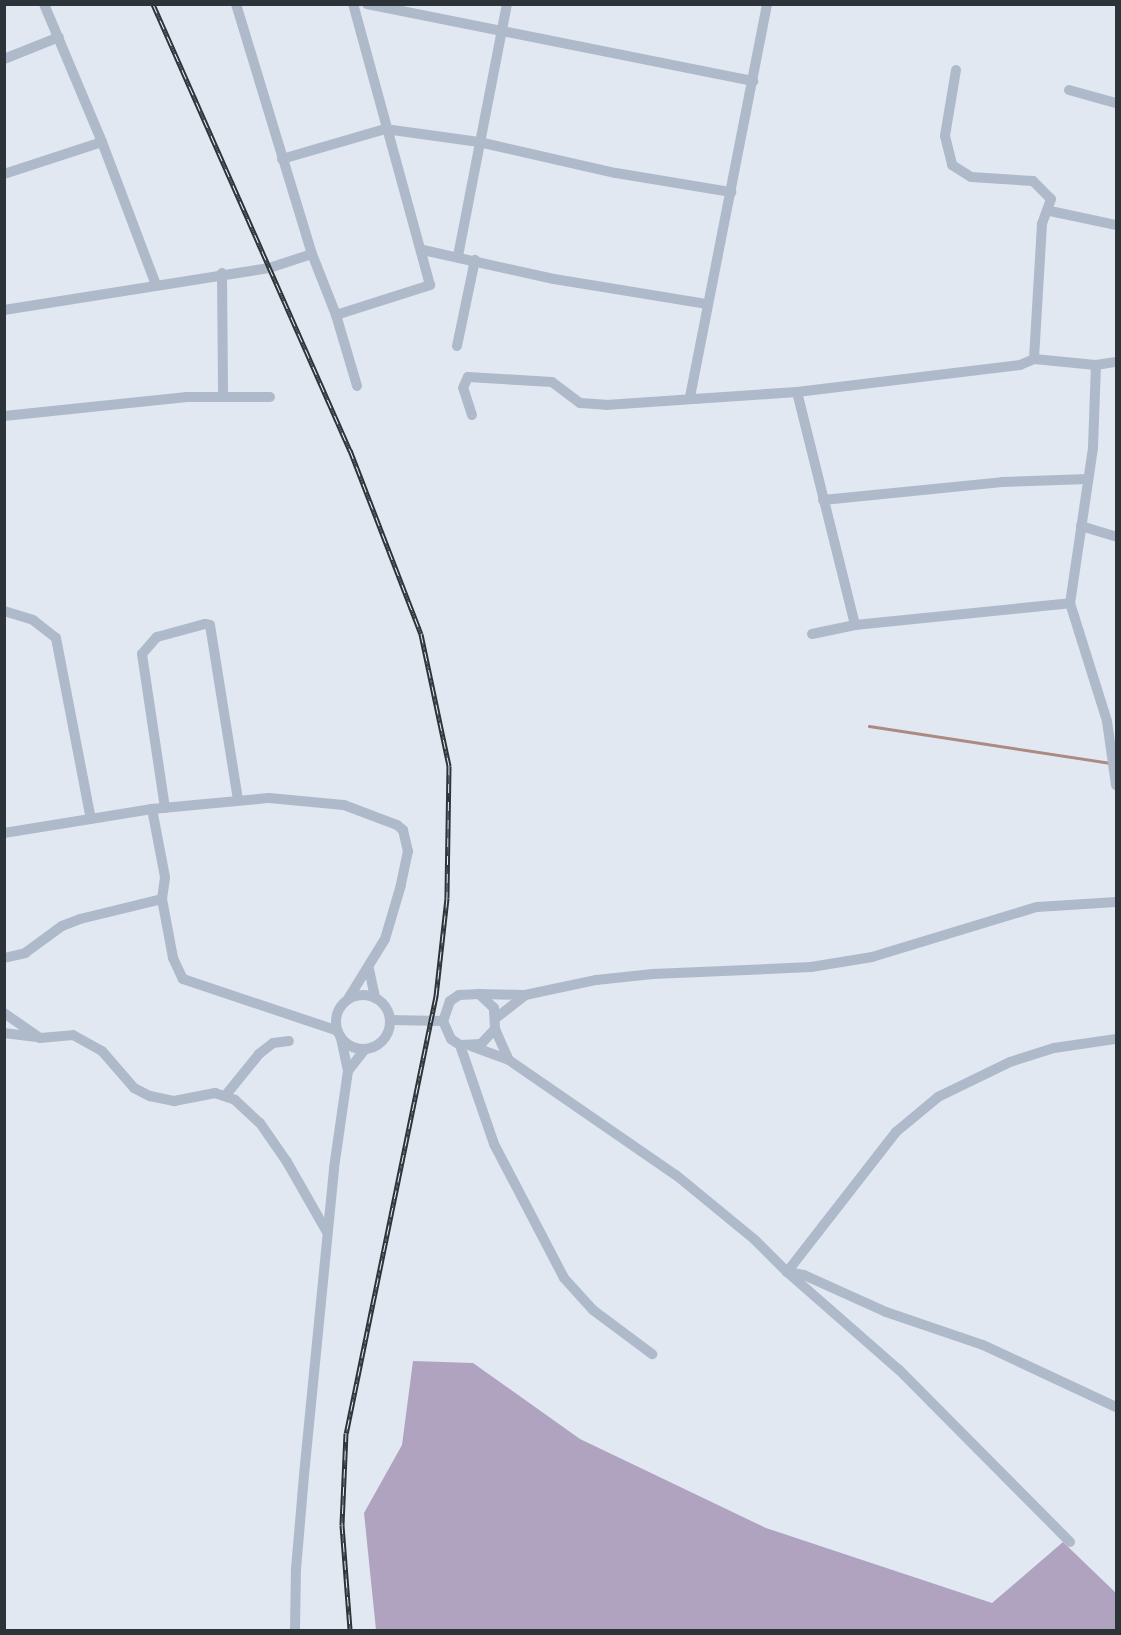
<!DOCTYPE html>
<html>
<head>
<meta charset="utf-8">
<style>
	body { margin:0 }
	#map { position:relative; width:1121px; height:1635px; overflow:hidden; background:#e2e8f2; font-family:"Space Grotesk",sans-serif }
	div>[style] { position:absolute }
	.green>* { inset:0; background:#b0a3c0 }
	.stream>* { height:3px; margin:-1.5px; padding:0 1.5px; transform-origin:1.5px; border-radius:1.5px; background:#ad8983 }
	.street>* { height:10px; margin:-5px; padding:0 5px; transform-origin:5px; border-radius:5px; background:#aebaca }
	.street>.ring { margin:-5px; padding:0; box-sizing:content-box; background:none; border:10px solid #aebaca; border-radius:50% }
	.rail>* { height:5px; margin-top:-2.5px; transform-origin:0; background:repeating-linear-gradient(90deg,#eef2fa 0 9px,#2c3439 0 18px); box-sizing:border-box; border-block:2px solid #2c3439 }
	span { translate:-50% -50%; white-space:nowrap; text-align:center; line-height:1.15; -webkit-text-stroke:4.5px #eef2fa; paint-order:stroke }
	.frame { position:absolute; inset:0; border:6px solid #2c3439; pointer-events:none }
</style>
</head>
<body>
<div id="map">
	<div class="green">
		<div style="clip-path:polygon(413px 1361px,473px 1363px,580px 1439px,766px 1528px,992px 1603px,1063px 1542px,1116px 1593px,1116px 1630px,376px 1630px,364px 1513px,402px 1445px)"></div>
	</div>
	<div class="stream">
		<div style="left:869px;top:726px;width:244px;rotate:8.7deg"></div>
	</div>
	<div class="street">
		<div style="left:44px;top:4px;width:150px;rotate:67.2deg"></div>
		<div style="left:102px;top:142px;width:153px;rotate:69.3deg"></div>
		<div style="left:236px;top:4px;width:261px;rotate:73.1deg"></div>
		<div style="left:312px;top:254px;width:66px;rotate:68.5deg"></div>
		<div style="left:336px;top:315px;width:74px;rotate:73.5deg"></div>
		<div style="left:367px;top:4px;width:394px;rotate:11.3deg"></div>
		<div style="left:4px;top:59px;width:59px;rotate:-21.8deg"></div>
		<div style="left:956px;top:70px;width:67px;rotate:99.5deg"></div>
		<div style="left:945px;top:136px;width:30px;rotate:76deg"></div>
		<div style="left:952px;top:165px;width:22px;rotate:32deg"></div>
		<div style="left:971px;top:177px;width:62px;rotate:3.7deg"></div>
		<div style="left:1033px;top:181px;width:25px;rotate:45deg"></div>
		<div style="left:1051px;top:199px;width:27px;rotate:110deg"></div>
		<div style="left:1042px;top:224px;width:135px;rotate:93.4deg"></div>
		<div style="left:1069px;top:90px;width:49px;rotate:15.5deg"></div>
		<div style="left:282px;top:159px;width:107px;rotate:-16.2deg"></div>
		<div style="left:385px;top:129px;width:95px;rotate:7.9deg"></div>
		<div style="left:479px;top:142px;width:140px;rotate:12.8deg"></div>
		<div style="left:616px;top:173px;width:117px;rotate:9.4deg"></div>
		<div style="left:4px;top:174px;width:103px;rotate:-18.1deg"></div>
		<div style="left:1050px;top:211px;width:67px;rotate:12deg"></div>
		<div style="left:423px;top:250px;width:134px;rotate:12.5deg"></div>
		<div style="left:554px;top:279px;width:154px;rotate:9.3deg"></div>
		<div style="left:458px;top:256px;width:257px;rotate:-79deg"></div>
		<div style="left:222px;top:273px;width:124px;rotate:89.5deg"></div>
		<div style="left:4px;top:310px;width:268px;rotate:-9deg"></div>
		<div style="left:269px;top:268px;width:45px;rotate:-18deg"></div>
		<div style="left:336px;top:315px;width:99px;rotate:-17.7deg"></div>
		<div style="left:430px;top:285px;width:291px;rotate:-105.3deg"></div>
		<div style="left:457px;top:346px;width:88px;rotate:-78.2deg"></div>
		<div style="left:1096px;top:365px;width:83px;rotate:92.1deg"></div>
		<div style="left:1093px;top:448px;width:157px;rotate:98.4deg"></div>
		<div style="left:1070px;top:603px;width:124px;rotate:72.6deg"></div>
		<div style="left:1107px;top:721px;width:65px;rotate:82deg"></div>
		<div style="left:797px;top:392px;width:240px;rotate:76deg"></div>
		<div style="left:690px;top:397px;width:400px;rotate:-78.9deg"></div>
		<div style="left:472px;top:415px;width:28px;rotate:-108deg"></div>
		<div style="left:463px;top:388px;width:12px;rotate:-66deg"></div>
		<div style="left:468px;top:377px;width:84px;rotate:3.4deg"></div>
		<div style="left:552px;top:382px;width:35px;rotate:37deg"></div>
		<div style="left:580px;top:403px;width:26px;rotate:4deg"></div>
		<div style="left:606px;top:405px;width:191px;rotate:-3.9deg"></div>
		<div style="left:797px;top:392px;width:225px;rotate:-6.9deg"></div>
		<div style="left:1020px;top:365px;width:15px;rotate:-23deg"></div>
		<div style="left:1034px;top:359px;width:62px;rotate:5.5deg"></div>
		<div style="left:1096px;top:365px;width:20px;rotate:-9deg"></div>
		<div style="left:4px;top:416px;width:184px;rotate:-5.9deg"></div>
		<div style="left:187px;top:397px;width:83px"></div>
		<div style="left:823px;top:500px;width:180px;rotate:-5.7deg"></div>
		<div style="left:1002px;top:482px;width:86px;rotate:-2deg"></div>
		<div style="left:1081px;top:526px;width:37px;rotate:17deg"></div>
		<div style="left:4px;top:611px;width:30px;rotate:17deg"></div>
		<div style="left:33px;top:620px;width:29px;rotate:38deg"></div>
		<div style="left:56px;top:638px;width:184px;rotate:79.1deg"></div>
		<div style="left:812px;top:634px;width:44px;rotate:-11.8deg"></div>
		<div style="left:855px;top:625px;width:216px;rotate:-5.8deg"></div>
		<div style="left:165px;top:808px;width:156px;rotate:-98.5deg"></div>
		<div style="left:142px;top:654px;width:23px;rotate:-49deg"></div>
		<div style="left:157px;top:637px;width:50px;rotate:-15.2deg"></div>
		<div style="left:205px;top:624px;width:5px;rotate:11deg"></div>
		<div style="left:210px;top:625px;width:176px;rotate:80.9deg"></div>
		<div style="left:4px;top:833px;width:150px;rotate:-9.2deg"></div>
		<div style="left:152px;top:809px;width:118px;rotate:-5.4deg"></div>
		<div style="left:269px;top:798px;width:75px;rotate:5.3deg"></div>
		<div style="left:344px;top:805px;width:57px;rotate:20.7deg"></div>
		<div style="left:397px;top:825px;width:8px;rotate:40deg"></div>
		<div style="left:403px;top:830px;width:22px;rotate:77deg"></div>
		<div style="left:408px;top:851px;width:35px;rotate:102deg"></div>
		<div style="left:401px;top:885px;width:56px;rotate:106.5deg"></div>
		<div style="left:385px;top:939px;width:70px;rotate:121.7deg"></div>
		<div style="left:162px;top:899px;width:60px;rotate:79.4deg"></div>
		<div style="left:173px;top:958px;width:23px;rotate:65deg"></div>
		<div style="left:183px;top:979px;width:163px;rotate:18.5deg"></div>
		<div style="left:4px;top:958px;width:22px;rotate:-13deg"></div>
		<div style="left:25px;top:953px;width:46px;rotate:-36.1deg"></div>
		<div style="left:62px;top:926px;width:19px;rotate:-21deg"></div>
		<div style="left:80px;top:919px;width:84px;rotate:-13.7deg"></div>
		<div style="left:162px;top:899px;width:22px;rotate:-82deg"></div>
		<div style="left:165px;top:877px;width:69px;rotate:-100.8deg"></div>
		<div style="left:369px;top:969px;width:30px;rotate:78deg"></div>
		<div style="left:479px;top:994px;width:46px;rotate:1.2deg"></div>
		<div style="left:525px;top:995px;width:73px;rotate:-11.9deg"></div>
		<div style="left:596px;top:980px;width:57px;rotate:-6deg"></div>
		<div style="left:653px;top:974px;width:158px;rotate:-2.5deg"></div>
		<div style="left:811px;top:967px;width:62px;rotate:-9.3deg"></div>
		<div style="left:872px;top:957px;width:172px;rotate:-16.9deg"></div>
		<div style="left:1037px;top:907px;width:79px;rotate:-3.6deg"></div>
		<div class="ring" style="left:336px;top:995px;width:44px;height:44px"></div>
		<div style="left:4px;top:1013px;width:44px;rotate:34.8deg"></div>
		<div style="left:40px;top:1038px;width:33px;rotate:-5deg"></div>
		<div style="left:73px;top:1035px;width:33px;rotate:29deg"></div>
		<div style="left:102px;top:1051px;width:49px;rotate:49.1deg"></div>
		<div style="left:134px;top:1088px;width:18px;rotate:27deg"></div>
		<div style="left:150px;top:1096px;width:25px;rotate:12deg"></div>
		<div style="left:174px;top:1101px;width:42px;rotate:-11deg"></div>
		<div style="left:215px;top:1093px;width:21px;rotate:19deg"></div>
		<div style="left:235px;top:1100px;width:34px;rotate:43deg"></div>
		<div style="left:260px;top:1123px;width:47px;rotate:55.3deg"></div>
		<div style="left:287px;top:1162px;width:81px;rotate:60.3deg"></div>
		<div style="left:496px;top:1018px;width:37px;rotate:-38deg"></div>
		<div style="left:390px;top:1020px;width:53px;rotate:1.1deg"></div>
		<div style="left:495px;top:1029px;width:34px;rotate:66deg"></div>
		<div style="left:4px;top:1033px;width:33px;rotate:7deg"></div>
		<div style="left:460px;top:1045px;width:21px;rotate:-3deg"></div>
		<div style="left:481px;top:1044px;width:21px;rotate:-47deg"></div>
		<div style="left:495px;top:1029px;width:21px;rotate:-93deg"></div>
		<div style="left:494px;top:1008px;width:21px;rotate:-137deg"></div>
		<div style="left:479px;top:994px;width:20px;rotate:177deg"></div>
		<div style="left:459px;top:995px;width:11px;rotate:146deg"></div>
		<div style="left:450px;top:1001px;width:21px;rotate:109deg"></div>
		<div style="left:443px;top:1021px;width:20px;rotate:66deg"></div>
		<div style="left:451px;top:1039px;width:11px;rotate:34deg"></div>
		<div style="left:460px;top:1045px;width:105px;rotate:71deg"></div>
		<div style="left:494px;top:1144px;width:151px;rotate:62.4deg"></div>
		<div style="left:564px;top:1278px;width:43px;rotate:47.8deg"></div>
		<div style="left:593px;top:1310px;width:74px;rotate:36.7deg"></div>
		<div style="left:471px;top:1046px;width:40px;rotate:20.2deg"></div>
		<div style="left:509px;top:1060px;width:203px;rotate:34.6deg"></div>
		<div style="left:676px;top:1175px;width:102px;rotate:39.4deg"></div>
		<div style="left:755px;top:1240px;width:45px;rotate:45deg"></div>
		<div style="left:787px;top:1272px;width:17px;rotate:10deg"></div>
		<div style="left:804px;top:1275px;width:90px;rotate:24.3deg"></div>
		<div style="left:886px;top:1312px;width:102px;rotate:18.8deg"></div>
		<div style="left:983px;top:1345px;width:147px;rotate:25deg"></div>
		<div style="left:348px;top:1071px;width:28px;rotate:-52deg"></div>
		<div style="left:225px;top:1096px;width:54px;rotate:-51deg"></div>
		<div style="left:259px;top:1054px;width:18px;rotate:-38deg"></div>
		<div style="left:273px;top:1043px;width:16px;rotate:-7deg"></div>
		<div style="left:1070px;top:1542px;width:243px;rotate:-134.8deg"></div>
		<div style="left:899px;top:1370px;width:149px;rotate:-138.8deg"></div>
		<div style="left:787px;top:1272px;width:177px;rotate:-52.1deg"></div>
		<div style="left:896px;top:1132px;width:55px;rotate:-39.8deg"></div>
		<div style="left:938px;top:1097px;width:80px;rotate:-25.9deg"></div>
		<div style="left:1010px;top:1062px;width:46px;rotate:-17.7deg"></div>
		<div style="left:1054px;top:1048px;width:63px;rotate:-8.3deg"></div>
		<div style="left:295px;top:1630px;width:61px;rotate:-89.1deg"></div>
		<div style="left:296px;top:1569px;width:104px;rotate:-85.1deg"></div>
		<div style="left:305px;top:1465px;width:298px;rotate:-84.4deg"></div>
		<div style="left:334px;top:1168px;width:98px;rotate:-81.8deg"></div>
		<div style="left:348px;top:1071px;width:35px;rotate:-102deg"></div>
	</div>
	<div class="rail">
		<div style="left:153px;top:4px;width:488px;rotate:66.2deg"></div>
		<div style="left:350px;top:450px;width:197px;rotate:68.9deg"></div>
		<div style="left:421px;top:634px;width:135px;rotate:78deg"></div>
		<div style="left:449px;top:766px;width:132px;rotate:90.9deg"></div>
		<div style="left:447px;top:898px;width:99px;rotate:96.4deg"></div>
		<div style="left:436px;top:996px;width:446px;rotate:101.6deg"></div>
		<div style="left:346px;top:1433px;width:92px;rotate:92.5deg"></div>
		<div style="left:342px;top:1525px;width:105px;rotate:85.6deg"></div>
	</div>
	<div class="frame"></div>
</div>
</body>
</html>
